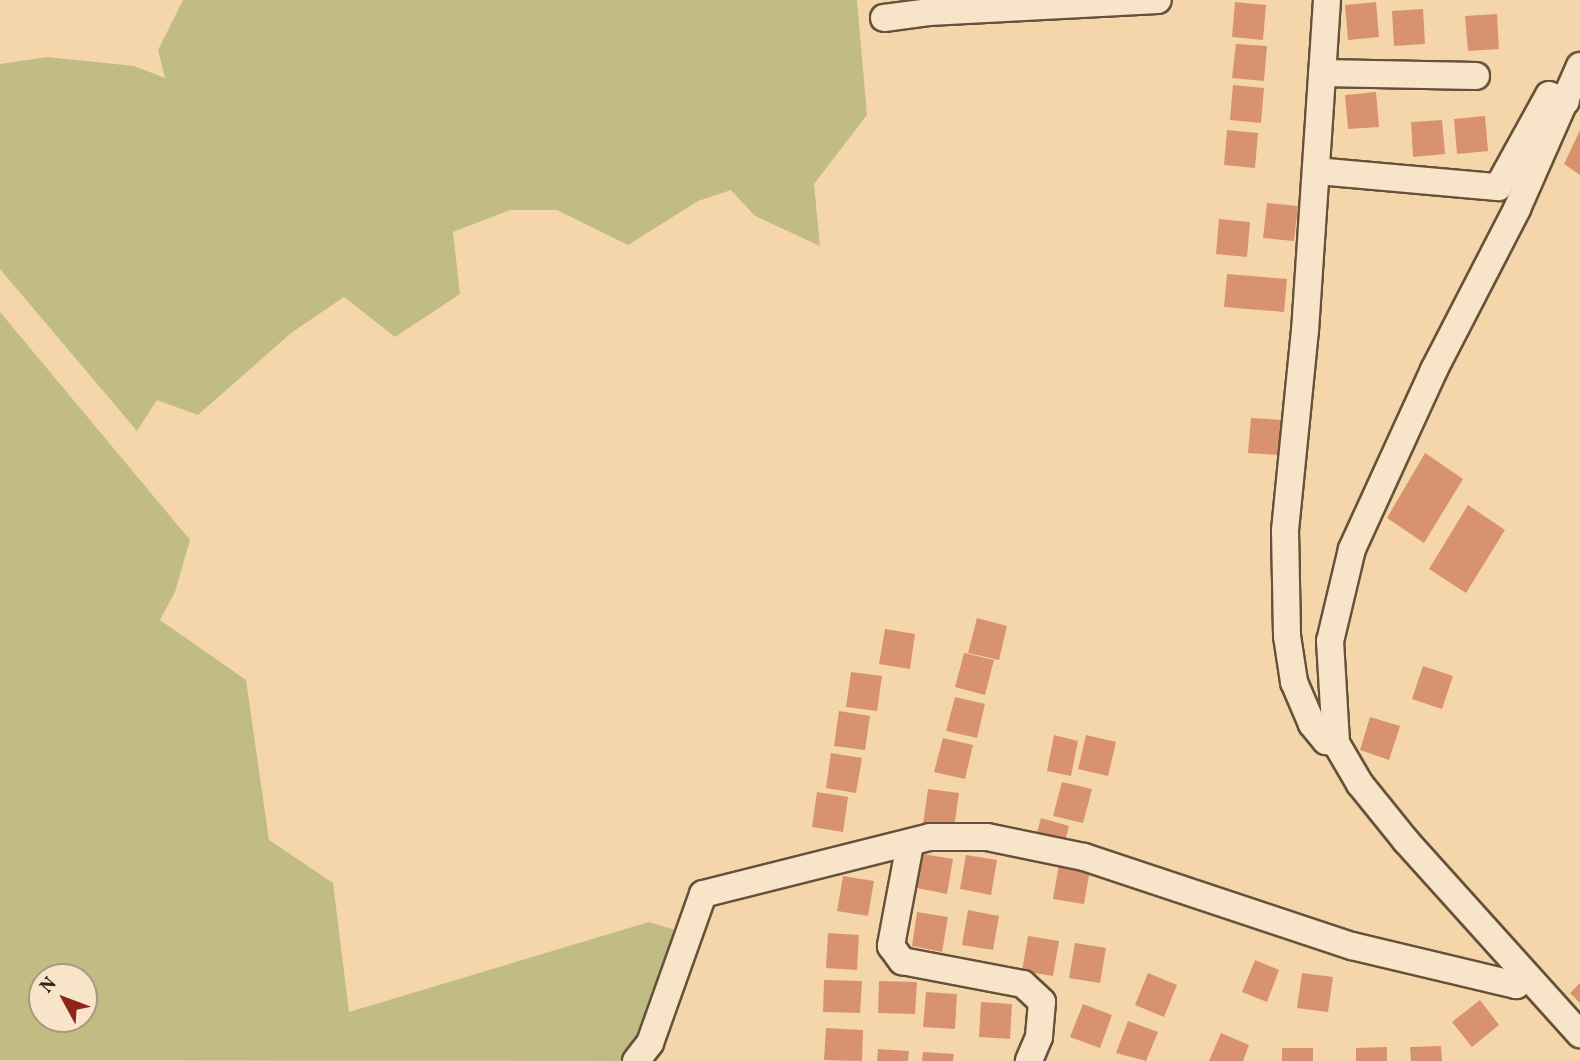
<!DOCTYPE html>
<html>
<head>
<meta charset="utf-8">
<style>
	body { margin:0 }
	#map { position:relative; width:1580px; height:1061px; overflow:hidden; background:#f4d6aa; font-family:Vollkorn,serif }
	div>[style] { position:absolute }
	.green>* { inset:0; background:#c1bc84 }
	.building>* { inset:0; background:#d99270 }
	.roads { filter:drop-shadow(2px 0 #65523a) drop-shadow(-2px 0 #65523a) drop-shadow(0 2px #65523a) drop-shadow(0 -2px #65523a) }
	.minor>* { height:26px; margin:-13px; padding:0 13px; transform-origin:13px; border-radius:13px; background:#f8e4c8 }
	span { translate:-50% -50%; white-space:nowrap; text-align:center; line-height:1.15; -webkit-text-stroke:5px #f8e4c8; paint-order:stroke }
	.north { position:absolute; left:28px; top:963px; width:70px; height:70px; box-sizing:border-box; background:#f8e4c8; border:2px solid #aa9880; border-radius:50%; rotate:311deg; font-size:19px; font-weight:700; line-height:28px; text-align:center; color:#352615 }
	.north::after { content:''; display:block; margin:auto; width:24px; height:32px; background:#8f2418; clip-path:polygon(50% 0,100% 100%,50% 72%,0 100%) }
</style>
</head>
<body>
<div id="map">
	<div class="green">
		<div style="clip-path:polygon(183px 0,857px 0,867px 115px,814px 184px,820px 246px,755px 216px,731px 190px,698px 201px,628px 245px,557px 210px,510px 210px,453px 232px,460px 294px,395px 337px,344px 297px,291px 333px,198px 415px,157px 400px,137px 431px,0 269px,0 64px,47px 57px,134px 66px,165px 78px,158px 50px)"></div>
		<div style="clip-path:polygon(evenodd,0 312px,190px 540px,175px 592px,160px 620px,246px 680px,269px 840px,333px 883px,349px 1012px,649px 922px,675px 930px,640px 1048px,630px 1061px,0 1060px,0 312px,42px 977px,84px 977px,84px 1019px,42px 1019px,42px 977px)"></div>
	</div>
	<div class="building">
		<div style="clip-path:polygon(1235px 2px,1266px 5px,1263px 40px,1232px 37px)"></div>
		<div style="clip-path:polygon(1376px 2px,1379px 37px,1348px 40px,1345px 5px)"></div>
		<div style="clip-path:polygon(1423px 9px,1425px 44px,1394px 46px,1392px 11px)"></div>
		<div style="clip-path:polygon(1497px 14px,1499px 49px,1468px 51px,1465px 16px)"></div>
		<div style="clip-path:polygon(1236px 44px,1267px 46px,1264px 81px,1232px 78px)"></div>
		<div style="clip-path:polygon(1233px 85px,1264px 88px,1261px 123px,1230px 120px)"></div>
		<div style="clip-path:polygon(1376px 92px,1379px 127px,1348px 129px,1345px 95px)"></div>
		<div style="clip-path:polygon(1485px 116px,1488px 151px,1457px 154px,1454px 119px)"></div>
		<div style="clip-path:polygon(1442px 120px,1445px 154px,1413px 157px,1411px 122px)"></div>
		<div style="clip-path:polygon(1227px 130px,1258px 133px,1255px 168px,1224px 165px)"></div>
		<div style="clip-path:polygon(1580px 130px,1580px 175px,1564px 164px)"></div>
		<div style="clip-path:polygon(1267px 203px,1298px 206px,1294px 241px,1263px 238px)"></div>
		<div style="clip-path:polygon(1219px 219px,1250px 222px,1247px 257px,1216px 254px)"></div>
		<div style="clip-path:polygon(1227px 274px,1287px 279px,1284px 312px,1224px 307px)"></div>
		<div style="clip-path:polygon(1251px 418px,1282px 420px,1280px 455px,1248px 453px)"></div>
		<div style="clip-path:polygon(1425px 453px,1463px 479px,1424px 543px,1387px 518px)"></div>
		<div style="clip-path:polygon(1468px 505px,1505px 530px,1466px 593px,1429px 569px)"></div>
		<div style="clip-path:polygon(977px 618px,1007px 626px,999px 660px,968px 653px)"></div>
		<div style="clip-path:polygon(885px 629px,915px 634px,910px 669px,879px 664px)"></div>
		<div style="clip-path:polygon(964px 653px,994px 660px,985px 695px,955px 687px)"></div>
		<div style="clip-path:polygon(1423px 666px,1453px 676px,1442px 709px,1412px 699px)"></div>
		<div style="clip-path:polygon(851px 672px,882px 676px,877px 711px,846px 707px)"></div>
		<div style="clip-path:polygon(955px 697px,985px 704px,977px 738px,946px 731px)"></div>
		<div style="clip-path:polygon(839px 711px,870px 716px,865px 750px,834px 746px)"></div>
		<div style="clip-path:polygon(1370px 717px,1400px 726px,1389px 760px,1360px 750px)"></div>
		<div style="clip-path:polygon(1054px 735px,1078px 741px,1071px 776px,1047px 771px)"></div>
		<div style="clip-path:polygon(1086px 735px,1116px 742px,1108px 776px,1078px 769px)"></div>
		<div style="clip-path:polygon(943px 738px,973px 745px,965px 779px,934px 772px)"></div>
		<div style="clip-path:polygon(831px 753px,862px 758px,856px 793px,826px 788px)"></div>
		<div style="clip-path:polygon(1062px 782px,1092px 789px,1083px 823px,1053px 816px)"></div>
		<div style="clip-path:polygon(928px 789px,959px 793px,954px 828px,923px 824px)"></div>
		<div style="clip-path:polygon(817px 792px,848px 797px,843px 832px,812px 827px)"></div>
		<div style="clip-path:polygon(1041px 818px,1069px 826px,1064px 844px,1036px 836px)"></div>
		<div style="clip-path:polygon(923px 854px,953px 859px,947px 894px,917px 888px)"></div>
		<div style="clip-path:polygon(966px 855px,997px 860px,991px 895px,960px 889px)"></div>
		<div style="clip-path:polygon(1059px 864px,1090px 869px,1084px 904px,1053px 899px)"></div>
		<div style="clip-path:polygon(843px 876px,874px 881px,868px 916px,837px 911px)"></div>
		<div style="clip-path:polygon(968px 910px,999px 916px,993px 950px,962px 945px)"></div>
		<div style="clip-path:polygon(917px 912px,948px 917px,942px 952px,912px 946px)"></div>
		<div style="clip-path:polygon(828px 933px,859px 935px,857px 970px,826px 968px)"></div>
		<div style="clip-path:polygon(1028px 936px,1059px 941px,1053px 976px,1022px 971px)"></div>
		<div style="clip-path:polygon(1075px 943px,1106px 948px,1100px 983px,1069px 978px)"></div>
		<div style="clip-path:polygon(1255px 960px,1279px 970px,1267px 1002px,1242px 992px)"></div>
		<div style="clip-path:polygon(1148px 973px,1177px 985px,1164px 1017px,1135px 1005px)"></div>
		<div style="clip-path:polygon(1302px 973px,1333px 977px,1328px 1012px,1297px 1008px)"></div>
		<div style="clip-path:polygon(824px 980px,862px 981px,860px 1013px,823px 1012px)"></div>
		<div style="clip-path:polygon(879px 981px,917px 982px,915px 1014px,878px 1013px)"></div>
		<div style="clip-path:polygon(1580px 983px,1580px 1003px,1570px 993px)"></div>
		<div style="clip-path:polygon(926px 992px,957px 994px,955px 1029px,923px 1027px)"></div>
		<div style="clip-path:polygon(1480px 1000px,1499px 1025px,1472px 1047px,1452px 1022px)"></div>
		<div style="clip-path:polygon(981px 1002px,1012px 1004px,1010px 1039px,979px 1037px)"></div>
		<div style="clip-path:polygon(1083px 1004px,1112px 1015px,1100px 1048px,1070px 1037px)"></div>
		<div style="clip-path:polygon(1128px 1021px,1158px 1032px,1146px 1061px,1116px 1053px)"></div>
		<div style="clip-path:polygon(826px 1028px,863px 1030px,862px 1061px,824px 1060px)"></div>
		<div style="clip-path:polygon(1221px 1033px,1249px 1045px,1243px 1061px,1209px 1061px)"></div>
		<div style="clip-path:polygon(1441px 1046px,1442px 1061px,1411px 1061px,1410px 1047px)"></div>
		<div style="clip-path:polygon(1387px 1047px,1387px 1061px,1356px 1061px,1356px 1048px)"></div>
		<div style="clip-path:polygon(1282px 1048px,1313px 1048px,1313px 1061px,1282px 1061px)"></div>
		<div style="clip-path:polygon(878px 1049px,909px 1051px,908px 1061px,877px 1061px)"></div>
		<div style="clip-path:polygon(923px 1052px,954px 1054px,953px 1061px,922px 1061px)"></div>
	</div>
	<div class="roads">
		<div class="minor">
			<div style="left:1327px;top:0;width:331px;rotate:93.8deg"></div>
			<div style="left:1305px;top:330px;width:201px;rotate:95.7deg"></div>
			<div style="left:1285px;top:530px;width:106px;rotate:88.9deg"></div>
			<div style="left:1287px;top:636px;width:47px;rotate:81.3deg"></div>
			<div style="left:1294px;top:682px;width:46px;rotate:66.8deg"></div>
			<div style="left:1312px;top:724px;width:22px;rotate:51deg"></div>
			<div style="left:1326px;top:741px;width:10px;rotate:11deg"></div>
			<div style="left:884px;top:18px;width:45px;rotate:-7.6deg"></div>
			<div style="left:929px;top:12px;width:229px;rotate:-3deg"></div>
			<div style="left:1580px;top:66px;width:156px;rotate:113.8deg"></div>
			<div style="left:1517px;top:209px;width:181px;rotate:117.3deg"></div>
			<div style="left:1434px;top:370px;width:197px;rotate:114.6deg"></div>
			<div style="left:1352px;top:549px;width:95px;rotate:103.4deg"></div>
			<div style="left:1330px;top:641px;width:102px;rotate:86.6deg"></div>
			<div style="left:1336px;top:743px;width:48px;rotate:59.7deg"></div>
			<div style="left:1360px;top:784px;width:73px;rotate:51.1deg"></div>
			<div style="left:1406px;top:841px;width:260px;rotate:48deg"></div>
			<div style="left:1322px;top:73px;width:154px;rotate:1.1deg"></div>
			<div style="left:1317px;top:171px;width:182px;rotate:5.1deg"></div>
			<div style="left:1498px;top:187px;width:105px;rotate:-61deg"></div>
			<div style="left:1549px;top:95px;width:18px;rotate:22deg"></div>
			<div style="left:910px;top:844px;width:104px;rotate:100.6deg"></div>
			<div style="left:891px;top:946px;width:19px;rotate:54deg"></div>
			<div style="left:902px;top:961px;width:123px;rotate:10.8deg"></div>
			<div style="left:1023px;top:984px;width:26px;rotate:43deg"></div>
			<div style="left:1042px;top:1002px;width:35px;rotate:95deg"></div>
			<div style="left:1039px;top:1037px;width:26px;rotate:113deg"></div>
			<div style="left:636px;top:1061px;width:23px;rotate:-52deg"></div>
			<div style="left:650px;top:1043px;width:158px;rotate:-70.4deg"></div>
			<div style="left:703px;top:894px;width:234px;rotate:-14.1deg"></div>
			<div style="left:930px;top:837px;width:57px"></div>
			<div style="left:987px;top:837px;width:99px;rotate:11.7deg"></div>
			<div style="left:1084px;top:857px;width:282px;rotate:18.4deg"></div>
			<div style="left:1352px;top:946px;width:169px;rotate:13.4deg"></div>
			<div style="left:1516px;top:985px;width:14px;rotate:-39deg"></div>
		</div>
	</div>
	<div class="north">N</div>
</div>
</body>
</html>
